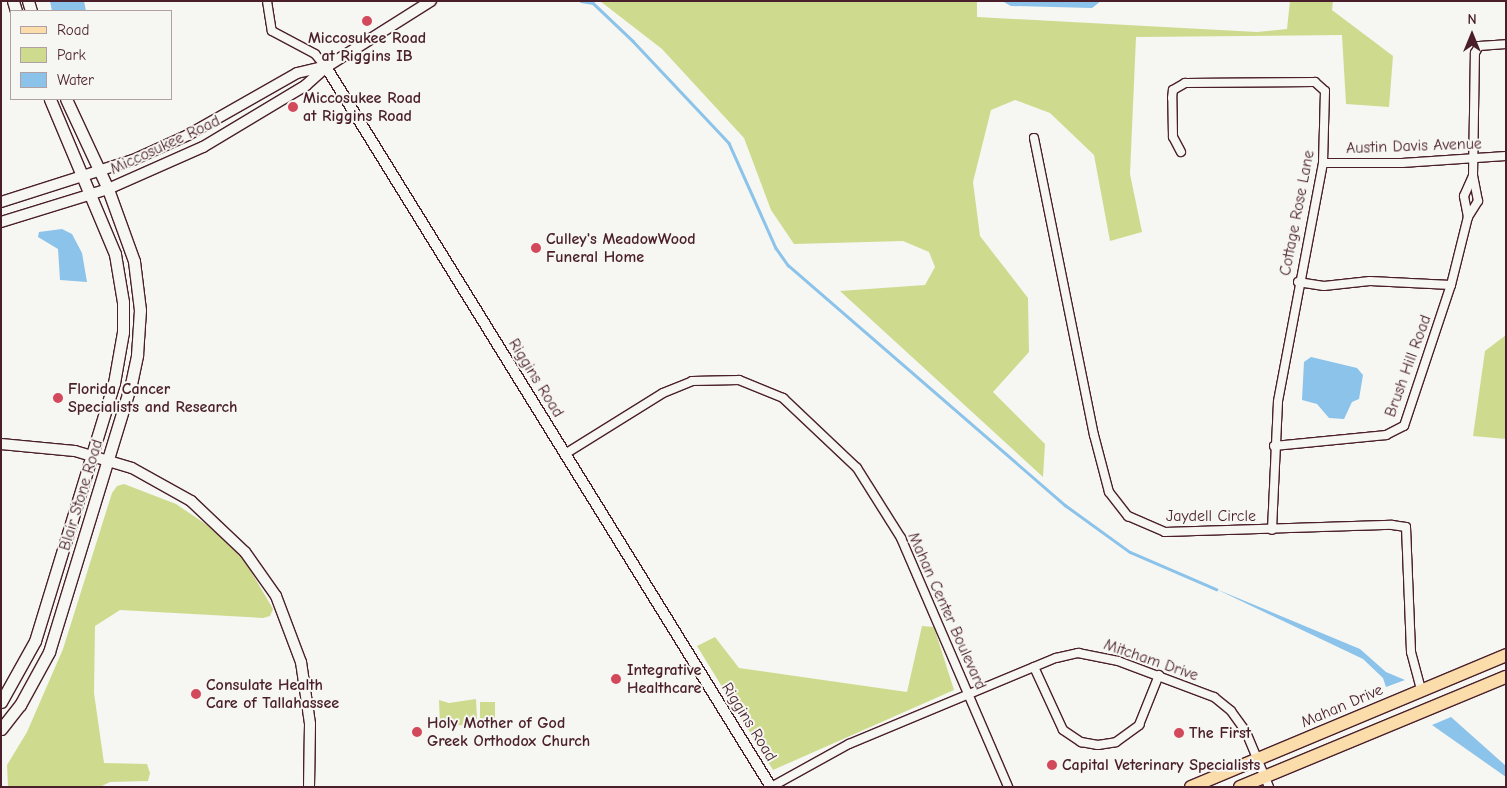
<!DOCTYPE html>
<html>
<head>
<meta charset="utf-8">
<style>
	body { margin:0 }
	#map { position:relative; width:1507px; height:788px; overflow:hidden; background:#f6f6f2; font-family:"Comic Neue",sans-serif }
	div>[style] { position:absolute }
	.green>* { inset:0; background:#cedb8e }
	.water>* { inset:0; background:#8bc3ea }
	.stream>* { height:2.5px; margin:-1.25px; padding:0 1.25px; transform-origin:1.25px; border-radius:1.25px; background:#8bc3ea }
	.roads { filter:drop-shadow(1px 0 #4a1f2b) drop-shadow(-1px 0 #4a1f2b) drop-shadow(0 1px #4a1f2b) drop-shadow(0 -1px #4a1f2b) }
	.minor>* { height:8px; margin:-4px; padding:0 4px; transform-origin:4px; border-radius:4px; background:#f6f6f2 }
	.tertiary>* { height:10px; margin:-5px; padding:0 5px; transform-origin:5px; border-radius:5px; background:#f6f6f2 }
	.secondary>* { height:11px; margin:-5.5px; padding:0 5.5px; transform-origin:5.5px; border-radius:5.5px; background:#f6f6f2 }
	.primary>* { height:12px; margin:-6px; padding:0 6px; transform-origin:6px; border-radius:6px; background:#fbddab }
	.dots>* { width:14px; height:14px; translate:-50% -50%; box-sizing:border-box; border:2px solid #f6f6f2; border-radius:50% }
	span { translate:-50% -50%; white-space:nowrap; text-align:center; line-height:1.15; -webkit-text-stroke:4px #f6f6f2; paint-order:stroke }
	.poi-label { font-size:16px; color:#4a1f2b; font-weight:700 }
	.left { translate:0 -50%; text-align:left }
	.street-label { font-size:16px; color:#4a1f2b }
	.frame { position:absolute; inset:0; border:2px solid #4a1f2b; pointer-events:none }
	.legend { position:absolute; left:10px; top:10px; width:162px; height:90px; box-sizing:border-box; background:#f6f6f2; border:1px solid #b1a0a2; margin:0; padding:6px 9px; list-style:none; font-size:15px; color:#4a1f2b }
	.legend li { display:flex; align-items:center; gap:10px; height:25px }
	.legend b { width:25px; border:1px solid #b1a0a2 }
	.north { position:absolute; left:1447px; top:10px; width:50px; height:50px; -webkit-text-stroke:4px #f6f6f2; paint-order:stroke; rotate:0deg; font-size:14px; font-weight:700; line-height:20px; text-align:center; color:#4a1f2b }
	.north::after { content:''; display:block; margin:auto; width:18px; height:22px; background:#4a1f2b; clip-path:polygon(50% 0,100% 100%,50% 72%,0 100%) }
</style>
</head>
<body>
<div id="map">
	<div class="green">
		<div style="clip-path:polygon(600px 1px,977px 1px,977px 17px,1257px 32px,1287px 29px,1290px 1px,1333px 1px,1332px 10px,1393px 56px,1389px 107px,1346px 104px,1342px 35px,1136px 37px,1130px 174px,1142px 232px,1110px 241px,1094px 155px,1050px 113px,1015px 100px,991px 110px,973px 182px,980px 236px,1028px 298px,1029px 352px,993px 392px,1045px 444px,1043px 477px,840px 291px,925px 285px,935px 267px,929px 252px,903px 241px,794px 244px,771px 210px,744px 138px,662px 49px)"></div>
		<div style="clip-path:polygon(1506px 335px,1506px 439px,1473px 436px,1485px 351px)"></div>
		<div style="clip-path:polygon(124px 484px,176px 504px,213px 529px,245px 561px,273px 609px,270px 616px,263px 618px,120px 610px,95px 626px,94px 693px,104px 763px,147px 764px,150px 773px,148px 781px,110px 782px,100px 787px,8px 787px,7px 765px,27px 732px,63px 649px,112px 493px,117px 486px)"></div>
		<div style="clip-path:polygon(922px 626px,934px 627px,954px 690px,773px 770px,697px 646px,715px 637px,739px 668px,907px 692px)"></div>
		<div style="clip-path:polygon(476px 699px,477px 719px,464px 720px,464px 725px,440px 726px,439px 700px,449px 703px)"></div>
		<div style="clip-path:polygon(480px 702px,495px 702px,495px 721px,480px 722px)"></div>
	</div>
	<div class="water">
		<div style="clip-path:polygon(50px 1px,84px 1px,86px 11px,52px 11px)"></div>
		<div style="clip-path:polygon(1002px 1px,1101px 1px,1092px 8px,1011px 6px)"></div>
		<div style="clip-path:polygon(62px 229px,72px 234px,82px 253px,87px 282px,60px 280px,58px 249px,38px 237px,39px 232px)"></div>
		<div style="clip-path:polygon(1311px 357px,1357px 368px,1363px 375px,1359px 399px,1352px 402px,1344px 419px,1329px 418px,1317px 404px,1302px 400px,1304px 362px)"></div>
		<div style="clip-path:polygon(1216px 589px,1360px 649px,1386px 672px,1405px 680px,1386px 687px,1383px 678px,1363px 659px)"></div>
		<div style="clip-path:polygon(1451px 717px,1506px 766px,1506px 777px,1432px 725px)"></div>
	</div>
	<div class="stream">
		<div style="left:581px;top:1px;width:12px;rotate:9deg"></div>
		<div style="left:593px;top:3px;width:55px;rotate:43.5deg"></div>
		<div style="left:633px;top:41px;width:140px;rotate:46.7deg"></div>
		<div style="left:729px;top:143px;width:115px;rotate:65.9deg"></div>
		<div style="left:776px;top:248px;width:21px;rotate:55deg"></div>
		<div style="left:788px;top:265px;width:367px;rotate:40.9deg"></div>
		<div style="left:1065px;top:505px;width:80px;rotate:35.9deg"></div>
		<div style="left:1130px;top:552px;width:94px;rotate:23.3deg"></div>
	</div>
	<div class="roads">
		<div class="minor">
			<div style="left:267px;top:1px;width:30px;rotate:81deg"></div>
			<div style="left:272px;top:31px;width:49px;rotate:28.1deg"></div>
			<div style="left:315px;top:54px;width:17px;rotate:50deg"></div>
			<div style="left:1034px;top:138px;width:303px;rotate:78.6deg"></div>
			<div style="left:1094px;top:435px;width:59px;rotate:75.3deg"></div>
			<div style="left:1109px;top:492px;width:31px;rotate:52deg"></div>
			<div style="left:1128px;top:516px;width:40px;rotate:23.4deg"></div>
			<div style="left:1165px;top:532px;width:227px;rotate:-1.8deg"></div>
			<div style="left:1392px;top:525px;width:14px;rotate:8deg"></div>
			<div style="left:1406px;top:527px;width:125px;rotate:87.7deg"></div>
			<div style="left:1411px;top:652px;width:39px;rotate:75deg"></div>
			<div style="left:1181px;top:152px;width:17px;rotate:-118deg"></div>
			<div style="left:1173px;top:137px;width:39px;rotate:-91deg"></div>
			<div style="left:1172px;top:98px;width:8px;rotate:-83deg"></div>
			<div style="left:1173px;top:90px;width:14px;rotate:-30deg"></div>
			<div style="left:1185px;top:83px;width:130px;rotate:-0.4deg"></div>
			<div style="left:1315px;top:82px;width:13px;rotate:42deg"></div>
			<div style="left:1325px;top:91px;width:72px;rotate:91.6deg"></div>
			<div style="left:1323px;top:163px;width:243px;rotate:100.7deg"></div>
			<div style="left:1278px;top:402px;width:128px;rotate:92.7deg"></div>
			<div style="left:1323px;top:163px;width:79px"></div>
			<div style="left:1402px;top:163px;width:104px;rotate:-3.9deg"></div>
			<div style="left:1468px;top:217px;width:21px;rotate:-101deg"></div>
			<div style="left:1464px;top:196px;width:22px;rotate:-66deg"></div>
			<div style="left:1298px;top:282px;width:26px;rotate:9deg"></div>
			<div style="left:1324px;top:286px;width:46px;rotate:-6.2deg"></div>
			<div style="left:1370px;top:281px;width:81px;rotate:2.8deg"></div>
			<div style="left:1274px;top:446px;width:113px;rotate:-5.6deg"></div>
			<div style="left:1386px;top:435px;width:20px;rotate:-27deg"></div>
			<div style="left:1404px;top:426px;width:149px;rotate:-71.6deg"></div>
			<div style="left:1451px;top:285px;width:70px;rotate:-76deg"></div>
			<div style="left:1468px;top:217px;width:19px;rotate:-58deg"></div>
			<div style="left:1478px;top:201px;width:25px;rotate:-101deg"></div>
			<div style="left:1473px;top:176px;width:123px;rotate:-89.1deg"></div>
			<div style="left:1475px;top:53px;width:8px;rotate:-60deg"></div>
			<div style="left:1479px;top:46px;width:27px;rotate:-4deg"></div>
			<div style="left:565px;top:454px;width:115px;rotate:-31.9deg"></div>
			<div style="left:663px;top:393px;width:31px;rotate:-22deg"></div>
			<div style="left:692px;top:381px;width:47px;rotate:-1.2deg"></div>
			<div style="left:739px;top:380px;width:48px;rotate:22.2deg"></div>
			<div style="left:783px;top:398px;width:102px;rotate:43.4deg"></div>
			<div style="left:857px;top:468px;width:83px;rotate:57.8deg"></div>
			<div style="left:901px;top:538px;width:271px;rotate:66.7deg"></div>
			<div style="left:1034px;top:667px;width:69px;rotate:65.3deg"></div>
			<div style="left:1063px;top:730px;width:22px;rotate:34deg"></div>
			<div style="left:1081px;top:742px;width:17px;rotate:10deg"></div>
			<div style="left:1098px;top:745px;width:18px;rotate:-9deg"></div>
			<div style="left:1116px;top:742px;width:29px;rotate:-36deg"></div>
			<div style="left:1139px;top:725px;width:54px;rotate:-68.2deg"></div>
			<div style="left:771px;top:787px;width:89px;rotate:-28.9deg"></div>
			<div style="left:849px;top:744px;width:224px;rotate:-22.6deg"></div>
			<div style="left:1056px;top:658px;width:23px;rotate:-13deg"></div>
			<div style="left:1078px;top:653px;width:41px;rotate:11.3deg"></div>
			<div style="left:1118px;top:661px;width:103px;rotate:20.6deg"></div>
			<div style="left:1214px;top:697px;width:22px;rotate:39deg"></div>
			<div style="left:1231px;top:711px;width:26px;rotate:54deg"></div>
			<div style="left:1246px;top:732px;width:60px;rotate:67.3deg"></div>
		</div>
		<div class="tertiary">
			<div style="left:326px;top:67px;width:846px;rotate:58.28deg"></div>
			<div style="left:1px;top:202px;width:139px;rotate:-17.7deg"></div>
			<div style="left:133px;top:160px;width:60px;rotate:-24.4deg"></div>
			<div style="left:188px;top:135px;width:125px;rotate:-29.6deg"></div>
			<div style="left:297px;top:73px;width:28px;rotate:-13deg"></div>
			<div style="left:1px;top:222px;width:112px;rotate:-17.1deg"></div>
			<div style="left:108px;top:189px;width:104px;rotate:-23.9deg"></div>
			<div style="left:203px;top:147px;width:120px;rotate:-31deg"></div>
			<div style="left:306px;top:85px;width:27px;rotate:-42deg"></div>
			<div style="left:326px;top:67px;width:124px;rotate:-32.2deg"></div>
			<div style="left:1px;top:444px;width:74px;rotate:5.4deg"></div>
			<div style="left:75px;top:451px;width:59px;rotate:16.6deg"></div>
			<div style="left:132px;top:468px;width:68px;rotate:29.2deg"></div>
			<div style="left:191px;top:501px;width:74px;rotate:43.4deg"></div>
			<div style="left:245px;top:552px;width:54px;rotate:54.8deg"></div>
			<div style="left:276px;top:596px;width:71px;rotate:69.3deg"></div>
			<div style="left:301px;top:662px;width:63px;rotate:81.7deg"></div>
			<div style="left:310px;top:724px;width:63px;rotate:90.9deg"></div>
		</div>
		<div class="secondary">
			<div style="left:13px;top:1px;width:10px;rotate:73deg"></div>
			<div style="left:28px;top:1px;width:10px;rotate:73deg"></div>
			<div style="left:1px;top:702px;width:70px;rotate:-60.9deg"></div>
			<div style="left:35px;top:641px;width:270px;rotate:-73deg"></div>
			<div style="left:114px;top:383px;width:52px;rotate:-80deg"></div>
			<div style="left:123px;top:332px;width:30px;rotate:-90deg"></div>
			<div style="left:123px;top:302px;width:49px;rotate:-99.5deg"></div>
			<div style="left:115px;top:254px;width:168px;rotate:-112.8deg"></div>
			<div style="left:1px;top:729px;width:31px;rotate:-52deg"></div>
			<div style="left:20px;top:705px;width:60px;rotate:-61.3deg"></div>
			<div style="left:49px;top:652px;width:280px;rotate:-73deg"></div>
			<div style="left:131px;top:384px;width:30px;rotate:-78deg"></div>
			<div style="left:137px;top:355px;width:45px;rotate:-86.2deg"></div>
			<div style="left:140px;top:310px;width:49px;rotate:-97deg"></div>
			<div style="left:134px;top:261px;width:77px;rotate:-109.9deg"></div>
			<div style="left:108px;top:189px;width:99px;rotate:-115deg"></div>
		</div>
		<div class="primary">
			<div style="left:1191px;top:787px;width:342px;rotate:-22.7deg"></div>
			<div style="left:1240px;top:787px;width:288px;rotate:-22.5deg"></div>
		</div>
	</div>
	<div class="dots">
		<div style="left:367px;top:21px;background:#d1495b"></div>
		<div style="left:293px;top:107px;background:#d1495b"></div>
		<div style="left:536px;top:248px;background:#d1495b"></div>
		<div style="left:58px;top:398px;background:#d1495b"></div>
		<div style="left:616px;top:679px;background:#d1495b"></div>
		<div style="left:196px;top:694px;background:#d1495b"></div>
		<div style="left:417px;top:732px;background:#d1495b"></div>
		<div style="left:1179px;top:733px;background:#d1495b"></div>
		<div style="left:1052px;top:765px;background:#d1495b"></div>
	</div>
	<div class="poi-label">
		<span style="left:367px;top:47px">Miccosukee Road<br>at Riggins IB</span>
		<span class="left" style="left:303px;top:107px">Miccosukee Road<br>at Riggins Road</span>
		<span class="left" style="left:546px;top:248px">Culley's MeadowWood<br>Funeral Home</span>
		<span class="left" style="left:68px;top:398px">Florida Cancer<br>Specialists and Research</span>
		<span class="left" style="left:627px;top:679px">Integrative<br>Healthcare</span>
		<span class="left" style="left:206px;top:694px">Consulate Health<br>Care of Tallahassee</span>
		<span class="left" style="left:427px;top:732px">Holy Mother of God<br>Greek Orthodox Church</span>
		<span class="left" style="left:1189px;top:733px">The First</span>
		<span class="left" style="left:1062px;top:765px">Capital Veterinary Specialists</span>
	</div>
	<div class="street-label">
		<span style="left:165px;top:145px;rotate:-25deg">Miccosukee Road</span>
		<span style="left:1414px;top:146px;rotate:-2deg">Austin Davis Avenue</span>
		<span style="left:1297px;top:213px;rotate:-79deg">Cottage Rose Lane</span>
		<span style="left:1408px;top:366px;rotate:-70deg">Brush Hill Road</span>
		<span style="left:536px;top:378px;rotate:58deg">Riggins Road</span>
		<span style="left:81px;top:495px;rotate:-73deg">Blair Stone Road</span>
		<span style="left:1211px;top:516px">Jaydell Circle</span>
		<span style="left:947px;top:611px;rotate:66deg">Mahan Center Boulevard</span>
		<span style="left:1151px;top:660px;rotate:19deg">Mitcham Drive</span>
		<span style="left:1342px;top:706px;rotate:-23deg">Mahan Drive</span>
		<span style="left:749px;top:722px;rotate:58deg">Riggins Road</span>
	</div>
	<div class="frame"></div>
	<ul class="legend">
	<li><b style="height:6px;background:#fbddab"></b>Road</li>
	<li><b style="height:14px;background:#cedb8e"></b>Park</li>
	<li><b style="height:14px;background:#8bc3ea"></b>Water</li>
	</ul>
	<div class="north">N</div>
</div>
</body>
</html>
